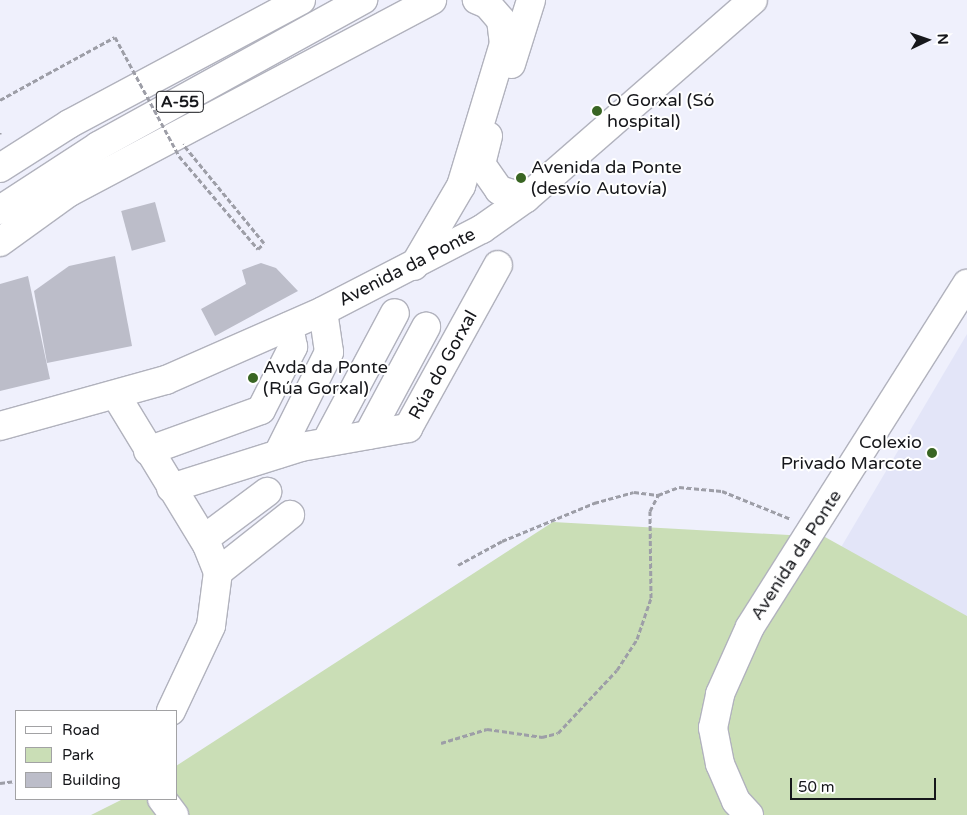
<!DOCTYPE html>
<meta charset="utf-8">
<style>
body{margin:0}
#map{position:relative;width:967px;height:815px;overflow:hidden;background:#eff0fc;font-family:"Varela Round",sans-serif}
div>[style]{position:absolute}
.built>*{inset:0;background:#e3e5f8}
.green>*{inset:0;background:#cadeb6}
.building>*{inset:0;background:#bcbdc9;transform-origin:0 0}
.path>*{height:3px;margin-top:-1.5px;transform-origin:0;background:repeating-linear-gradient(90deg,#9d9ea7 0 5px,transparent 0 7.5px)}
.roads{filter:drop-shadow(1px 0 #b1b2bd) drop-shadow(-1px 0 #b1b2bd) drop-shadow(0 1px #b1b2bd) drop-shadow(0 -1px #b1b2bd)}
.minor>*{height:28px;margin:-14px;padding:0 14px;transform-origin:14px;border-radius:14px;background:#fff}
.highway>*{height:28px;margin:-14px;padding:0 14px;transform-origin:14px;border-radius:14px;background:#fff}
.path-bridge>*{height:3px;margin-top:-1.5px;transform-origin:0;background:repeating-linear-gradient(90deg,#9d9ea7 0 5px,transparent 0 7.5px)}
.dots>*{width:14px;height:14px;translate:-50% -50%;box-sizing:border-box;border:2px solid #fff;border-radius:50%}
span{translate:-50% -50%;white-space:nowrap;text-align:center;line-height:1.15;-webkit-text-stroke:4px #fff;paint-order:stroke}
.shield-label span{padding:1px 4px;background:#fff;border:1px solid;border-radius:4px;-webkit-text-stroke-width:0}
.shield-label{font-size:16px;color:#16171b;font-weight:700}
.poi-label{font-size:18px;color:#16171b}
.left{translate:0 -50%;text-align:left}
.right{translate:-100% -50%;text-align:right}
.street-label{font-size:18px;color:#16171b}
.legend{position:absolute;left:15px;top:710px;width:162px;height:90px;box-sizing:border-box;background:#fff;border:1px solid #a2a2a4;margin:0;padding:6px 9px;list-style:none;font-size:15px;color:#16171b}
.legend li{display:flex;align-items:center;gap:10px;height:25px}
.legend b{width:25px;border:1px solid #a2a2a4}
.north{position:absolute;left:902px;top:15px;width:50px;height:50px;-webkit-text-stroke:4px #fff;paint-order:stroke;rotate:87deg;font-size:14px;font-weight:700;line-height:20px;text-align:center;color:#16171b}
.north::after{content:'';display:block;margin:auto;width:18px;height:22px;background:#16171b;clip-path:polygon(50% 0,100% 100%,50% 72%,0 100%)}
.scale{position:absolute;left:790px;top:778px;width:146px;height:22px;box-sizing:border-box;border:2px solid #16171b;border-top:0;padding-left:6px;font-size:15px;line-height:18px;white-space:nowrap;color:#16171b;-webkit-text-stroke:4px #fff;paint-order:stroke}
</style>
<div id="map">
<div class="built">
<div style="clip-path:polygon(967px 334px,967px 704px,827px 571px)"></div>
</div>
<div class="green">
<div style="clip-path:polygon(553px 522px,825px 537px,967px 616px,967px 815px,91px 815px,123px 799px,176px 799px,176px 766px)"></div>
</div>
<div class="building">
<div style="left:155px;top:202px;width:41px;height:35px;rotate:75deg"></div>
<div style="clip-path:polygon(115px 256px,132px 346px,47px 363px,34px 291px,69px 266px)"></div>
<div style="clip-path:polygon(261px 263px,276px 268px,298px 291px,215px 336px,201px 309px,246px 284px,242px 270px)"></div>
<div style="clip-path:polygon(28px 276px,50px 379px,0 391px,0 284px)"></div>
</div>
<div class="path">
<div style="left:0;top:100px;width:54px;rotate:-29deg"></div>
<div style="left:0;top:132px;width:2px;rotate:90deg"></div>
<div style="left:458px;top:565px;width:50px;rotate:-28.6deg"></div>
<div style="left:502px;top:541px;width:100px;rotate:-22.4deg"></div>
<div style="left:594px;top:503px;width:41px;rotate:-15.4deg"></div>
<div style="left:634px;top:492px;width:24px;rotate:7deg"></div>
<div style="left:441px;top:743px;width:48px;rotate:-16.9deg"></div>
<div style="left:487px;top:729px;width:56px;rotate:8.3deg"></div>
<div style="left:542px;top:737px;width:16px;rotate:-14deg"></div>
<div style="left:558px;top:733px;width:86px;rotate:-46.9deg"></div>
<div style="left:617px;top:670px;width:37px;rotate:-57deg"></div>
<div style="left:637px;top:639px;width:43px;rotate:-71.1deg"></div>
<div style="left:651px;top:598px;width:87px;rotate:-90.7deg"></div>
<div style="left:650px;top:511px;width:18px;rotate:-63deg"></div>
<div style="left:658px;top:495px;width:22px;rotate:-21deg"></div>
<div style="left:679px;top:487px;width:43px;rotate:5.3deg"></div>
<div style="left:722px;top:491px;width:74px;rotate:22.1deg"></div>
<div style="left:0;top:783px;width:16px;rotate:-7deg"></div>
</div>
<div class="roads">
<div class="minor">
<div style="left:511px;top:64px;width:67px;rotate:-72.6deg"></div>
<div style="left:488px;top:136px;width:29px;rotate:104deg"></div>
<div style="left:481px;top:164px;width:32px;rotate:55deg"></div>
<div style="left:499px;top:190px;width:28px;rotate:17deg"></div>
<div style="left:0;top:242px;width:84px;rotate:-35.8deg"></div>
<div style="left:68px;top:193px;width:412px;rotate:-27.9deg"></div>
<div style="left:414px;top:266px;width:93px;rotate:-59.6deg"></div>
<div style="left:461px;top:186px;width:148px;rotate:-73.2deg"></div>
<div style="left:504px;top:44px;width:24px;rotate:-97deg"></div>
<div style="left:501px;top:20px;width:21px;rotate:-131deg"></div>
<div style="left:487px;top:4px;width:11px;rotate:-158deg"></div>
<div style="left:117px;top:397px;width:173px;rotate:58.7deg"></div>
<div style="left:207px;top:545px;width:29px;rotate:68deg"></div>
<div style="left:218px;top:572px;width:54px;rotate:97.4deg"></div>
<div style="left:211px;top:626px;width:94px;rotate:115.2deg"></div>
<div style="left:0;top:426px;width:172px;rotate:-15.5deg"></div>
<div style="left:166px;top:380px;width:171px;rotate:-23.7deg"></div>
<div style="left:323px;top:311px;width:179px;rotate:-27.3deg"></div>
<div style="left:482px;top:229px;width:54px;rotate:-35.2deg"></div>
<div style="left:526px;top:198px;width:301px;rotate:-41.1deg"></div>
<div style="left:368px;top:435px;width:123px;rotate:-61.8deg"></div>
<div style="left:326px;top:442px;width:146px;rotate:-61.9deg"></div>
<div style="left:148px;top:451px;width:120px;rotate:-19.9deg"></div>
<div style="left:261px;top:410px;width:71px;rotate:-63.1deg"></div>
<div style="left:293px;top:347px;width:21px;rotate:-101deg"></div>
<div style="left:278px;top:454px;width:114px;rotate:-63.4deg"></div>
<div style="left:329px;top:352px;width:41px;rotate:-98.3deg"></div>
<div style="left:171px;top:488px;width:136px;rotate:-17.5deg"></div>
<div style="left:301px;top:447px;width:109px;rotate:-10.1deg"></div>
<div style="left:408px;top:428px;width:186px;rotate:-61.1deg"></div>
<div style="left:204px;top:539px;width:79px;rotate:-36.7deg"></div>
<div style="left:218px;top:572px;width:92px;rotate:-38.4deg"></div>
<div style="left:162px;top:799px;width:20px;rotate:53deg"></div>
<div style="left:749px;top:815px;width:19px;rotate:-133deg"></div>
<div style="left:736px;top:801px;width:40px;rotate:-113.4deg"></div>
<div style="left:720px;top:764px;width:37px;rotate:-101deg"></div>
<div style="left:713px;top:728px;width:35px;rotate:-78deg"></div>
<div style="left:720px;top:694px;width:73px;rotate:-65.9deg"></div>
<div style="left:750px;top:627px;width:406px;rotate:-57.7deg"></div>
</div>
<div class="highway">
<div style="left:0;top:168px;width:82px;rotate:-32.5deg"></div>
<div style="left:69px;top:124px;width:263px;rotate:-28.1deg"></div>
<div style="left:0;top:210px;width:117px;rotate:-33.1deg"></div>
<div style="left:98px;top:146px;width:303px;rotate:-28.9deg"></div>
</div>
</div>
<div class="path-bridge">
<div style="left:47px;top:74px;width:77px;rotate:-28.6deg"></div>
<div style="left:115px;top:37px;width:135px;rotate:61.7deg"></div>
<div style="left:179px;top:156px;width:122px;rotate:49.7deg"></div>
<div style="left:258px;top:249px;width:8px;rotate:-45deg"></div>
<div style="left:264px;top:243px;width:128px;rotate:-129.3deg"></div>
</div>
<div class="dots">
<div style="left:597px;top:111px;background:#396523"></div>
<div style="left:521px;top:178px;background:#396523"></div>
<div style="left:253px;top:378px;background:#396523"></div>
<div style="left:932px;top:453px;background:#396523"></div>
</div>
<div class="shield-label">
<span style="left:180px;top:102px">A-55</span>
</div>
<div class="poi-label">
<span class="left" style="left:607px;top:111px">O Gorxal (Só<br>hospital)</span>
<span class="left" style="left:531px;top:178px">Avenida da Ponte<br>(desvío Autovía)</span>
<span class="left" style="left:263px;top:378px">Avda da Ponte<br>(Rúa Gorxal)</span>
<span class="right" style="left:922px;top:453px">Colexio<br>Privado Marcote</span>
</div>
<div class="street-label">
<span style="left:407px;top:267px;rotate:-27deg">Avenida da Ponte</span>
<span style="left:443px;top:365px;rotate:-61deg">Rúa do Gorxal</span>
<span style="left:796px;top:555px;rotate:-57deg">Avenida da Ponte</span>
</div>
<ul class="legend">
<li><b style="height:6px;background:#fff"></b>Road</li>
<li><b style="height:14px;background:#cadeb6"></b>Park</li>
<li><b style="height:14px;background:#bcbdc9"></b>Building</li>
</ul>
<div class="north">N</div>
<div class="scale">50 m</div>
</div>
